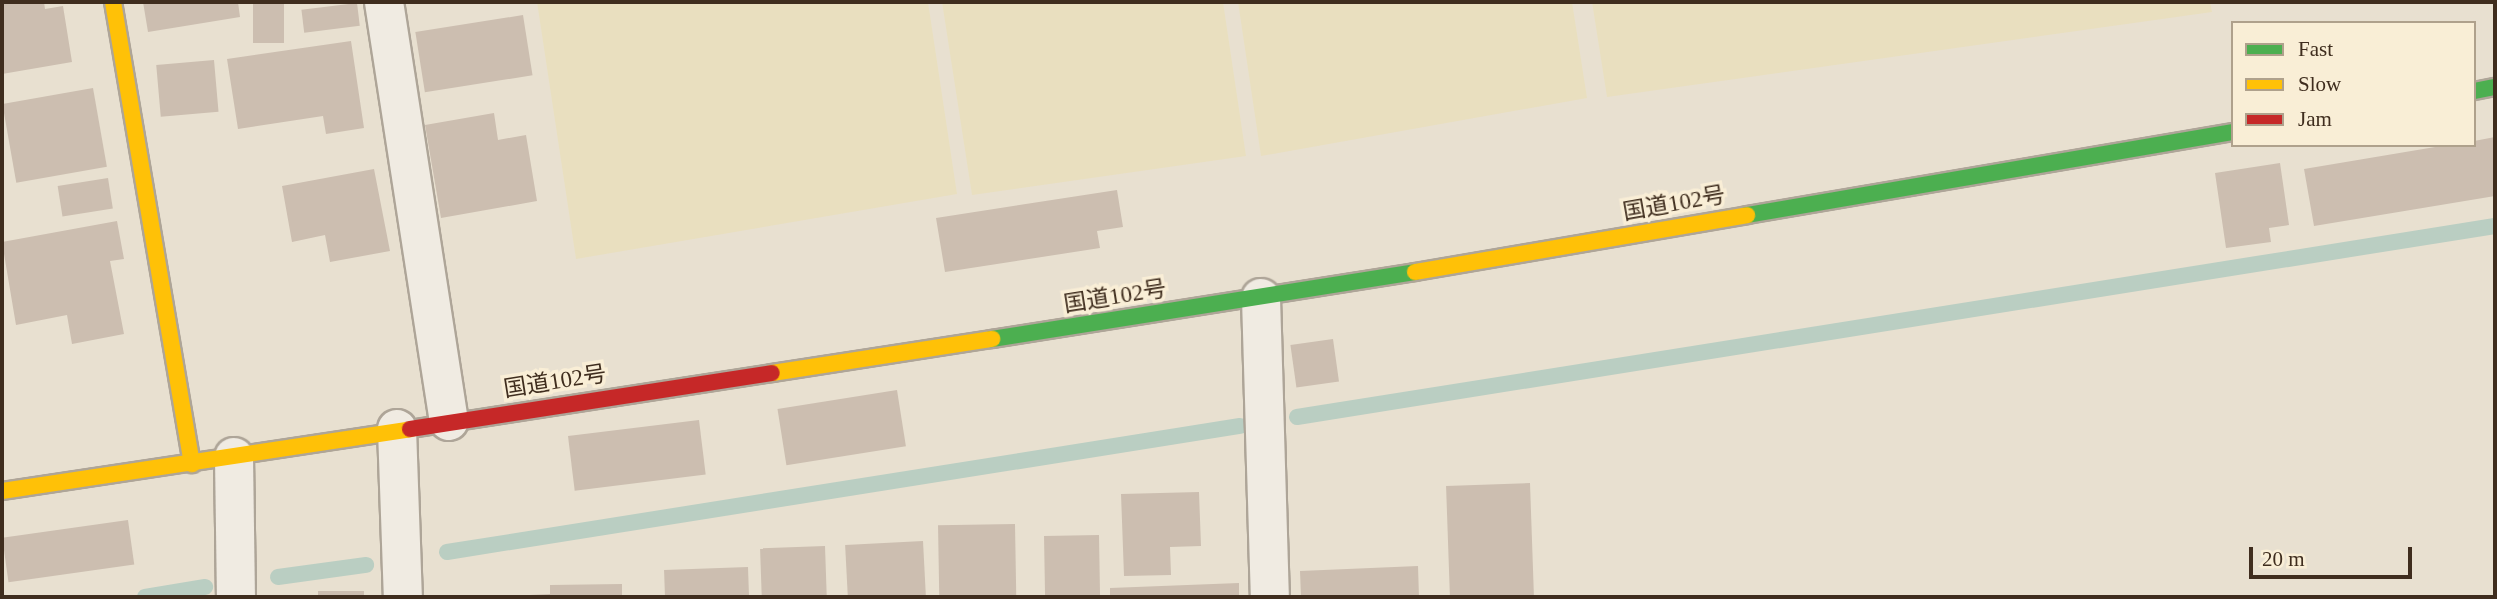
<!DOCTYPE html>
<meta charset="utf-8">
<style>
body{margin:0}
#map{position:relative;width:2497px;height:599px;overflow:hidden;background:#e8e0d0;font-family:"Times New Roman","Noto Sans JP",serif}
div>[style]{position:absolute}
.farmland>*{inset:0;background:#e9dfbf}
.stream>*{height:16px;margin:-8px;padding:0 8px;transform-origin:8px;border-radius:8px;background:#bacec2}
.building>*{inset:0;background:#ccbeb0;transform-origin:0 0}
.roads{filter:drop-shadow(2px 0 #aea598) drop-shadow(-2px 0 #aea598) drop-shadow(0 2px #aea598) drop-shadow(0 -2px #aea598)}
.street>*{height:38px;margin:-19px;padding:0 19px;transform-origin:19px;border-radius:19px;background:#f0ebe2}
.fast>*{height:16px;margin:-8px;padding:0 8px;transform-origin:8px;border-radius:8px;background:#4caf50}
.slow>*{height:16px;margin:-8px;padding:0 8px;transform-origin:8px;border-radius:8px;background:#ffc107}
.jam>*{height:16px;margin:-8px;padding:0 8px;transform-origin:8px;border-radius:8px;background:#c62828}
span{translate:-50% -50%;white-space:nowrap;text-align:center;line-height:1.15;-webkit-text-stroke:7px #f9eed6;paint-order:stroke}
.street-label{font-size:23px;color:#3f2d1e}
.frame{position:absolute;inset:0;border:4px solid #3f2d1e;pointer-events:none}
.legend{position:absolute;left:2231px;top:21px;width:245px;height:126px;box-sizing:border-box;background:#f9eed6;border:2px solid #afa18c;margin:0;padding:9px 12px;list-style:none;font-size:21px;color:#3f2d1e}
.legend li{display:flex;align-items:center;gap:14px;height:35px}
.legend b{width:35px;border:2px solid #afa18c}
.scale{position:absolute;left:2249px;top:547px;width:163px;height:32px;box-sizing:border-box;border:4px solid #3f2d1e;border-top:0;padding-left:9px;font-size:21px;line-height:24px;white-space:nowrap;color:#3f2d1e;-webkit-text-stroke:5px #f9eed6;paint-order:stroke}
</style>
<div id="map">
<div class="farmland">
<div style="clip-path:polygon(537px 2px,928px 2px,957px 194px,576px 259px)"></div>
<div style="clip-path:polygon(942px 2px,1223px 2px,1246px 156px,972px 195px)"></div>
<div style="clip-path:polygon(1238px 2px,1572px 2px,1587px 98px,1261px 156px)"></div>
<div style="clip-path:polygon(1592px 2px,2210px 2px,2212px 12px,1607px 97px)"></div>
</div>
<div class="stream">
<div style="left:1297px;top:417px;width:1213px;rotate:-9.06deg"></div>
<div style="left:447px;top:552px;width:803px;rotate:-9.03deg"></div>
<div style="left:278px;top:577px;width:89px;rotate:-7.8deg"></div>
<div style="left:145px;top:597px;width:61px;rotate:-9.5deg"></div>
</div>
<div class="building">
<div style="clip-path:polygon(2px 2px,44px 2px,45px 9px,63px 6px,72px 62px,2px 74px)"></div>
<div style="clip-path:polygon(143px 2px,238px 2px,240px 17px,148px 32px)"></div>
<div style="left:253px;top:2px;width:31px;height:41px"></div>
<div style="left:357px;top:3px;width:23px;height:56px;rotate:83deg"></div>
<div style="left:523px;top:15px;width:61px;height:109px;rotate:81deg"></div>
<div style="clip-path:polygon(351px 41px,364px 128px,326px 134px,323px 116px,238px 129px,227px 59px)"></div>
<div style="left:214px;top:60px;width:52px;height:58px;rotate:85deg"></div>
<div style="left:93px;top:88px;width:80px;height:92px;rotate:80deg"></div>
<div style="clip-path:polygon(494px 113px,498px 140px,526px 135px,537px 201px,441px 218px,425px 125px)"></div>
<div style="clip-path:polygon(2495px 137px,2495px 196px,2314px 226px,2304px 169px,2447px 145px,2474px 145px,2474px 141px)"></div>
<div style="clip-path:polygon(2280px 163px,2289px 225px,2269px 228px,2271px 242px,2226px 248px,2215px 173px)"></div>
<div style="clip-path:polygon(374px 169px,390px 251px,330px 262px,325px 235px,292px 242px,282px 186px)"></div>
<div style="left:108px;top:178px;width:31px;height:51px;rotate:81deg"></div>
<div style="clip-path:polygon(1117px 190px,1123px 227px,1097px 231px,1100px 248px,945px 272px,936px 218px)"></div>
<div style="clip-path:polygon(117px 221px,124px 259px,110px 261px,124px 334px,72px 344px,67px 315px,16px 325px,2px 242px)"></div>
<div style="left:1333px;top:339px;width:43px;height:43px;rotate:82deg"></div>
<div style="left:897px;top:390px;width:57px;height:121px;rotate:81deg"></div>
<div style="left:699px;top:420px;width:55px;height:132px;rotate:83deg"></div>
<div style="left:1530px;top:483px;width:114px;height:84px;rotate:88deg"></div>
<div style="clip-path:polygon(1199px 492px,1201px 546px,1170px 547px,1171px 575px,1124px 576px,1121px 494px)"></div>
<div style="left:128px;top:520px;width:45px;height:127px;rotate:82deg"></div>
<div style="left:1015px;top:524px;width:71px;height:77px;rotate:89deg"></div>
<div style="left:1099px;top:535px;width:62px;height:55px;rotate:89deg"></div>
<div style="left:923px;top:541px;width:56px;height:78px;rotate:87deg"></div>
<div style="left:825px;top:546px;width:51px;height:65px;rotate:88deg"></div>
<div style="clip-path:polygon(1418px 566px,1419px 597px,1301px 597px,1300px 571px)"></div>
<div style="left:748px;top:567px;width:30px;height:84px;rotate:88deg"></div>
<div style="clip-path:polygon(1239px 583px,1239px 597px,1110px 597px,1110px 588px)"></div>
<div style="clip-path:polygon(622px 584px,622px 597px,488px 597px,550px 594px,550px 585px)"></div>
<div style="left:318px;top:591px;width:46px;height:6px"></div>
</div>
<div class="roads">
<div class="street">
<div style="left:384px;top:2px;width:424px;rotate:81.2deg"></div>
<div style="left:1261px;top:298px;width:299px;rotate:88.3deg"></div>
<div style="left:397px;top:429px;width:168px;rotate:88deg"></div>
<div style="left:234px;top:457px;width:140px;rotate:89.2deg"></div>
</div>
<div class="fast">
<div style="left:2474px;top:91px;width:21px;rotate:-11deg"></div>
<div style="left:1747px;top:215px;width:493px;rotate:-9.7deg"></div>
<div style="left:992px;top:339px;width:428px;rotate:-9deg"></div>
</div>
<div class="slow">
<div style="left:113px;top:2px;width:469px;rotate:80.3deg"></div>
<div style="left:1415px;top:272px;width:337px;rotate:-9.7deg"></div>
<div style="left:772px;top:373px;width:223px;rotate:-8.8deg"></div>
<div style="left:2px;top:491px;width:413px;rotate:-8.6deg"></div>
</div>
<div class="jam">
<div style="left:410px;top:429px;width:366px;rotate:-8.8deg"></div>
</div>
</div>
<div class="street-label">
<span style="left:1674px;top:204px;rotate:-10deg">国道102号</span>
<span style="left:1115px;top:297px;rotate:-9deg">国道102号</span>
<span style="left:555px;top:382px;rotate:-9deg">国道102号</span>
</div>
<div class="frame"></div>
<ul class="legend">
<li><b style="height:9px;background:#4caf50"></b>Fast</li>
<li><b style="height:9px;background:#ffc107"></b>Slow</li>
<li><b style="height:9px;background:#c62828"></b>Jam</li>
</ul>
<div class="scale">20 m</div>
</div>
